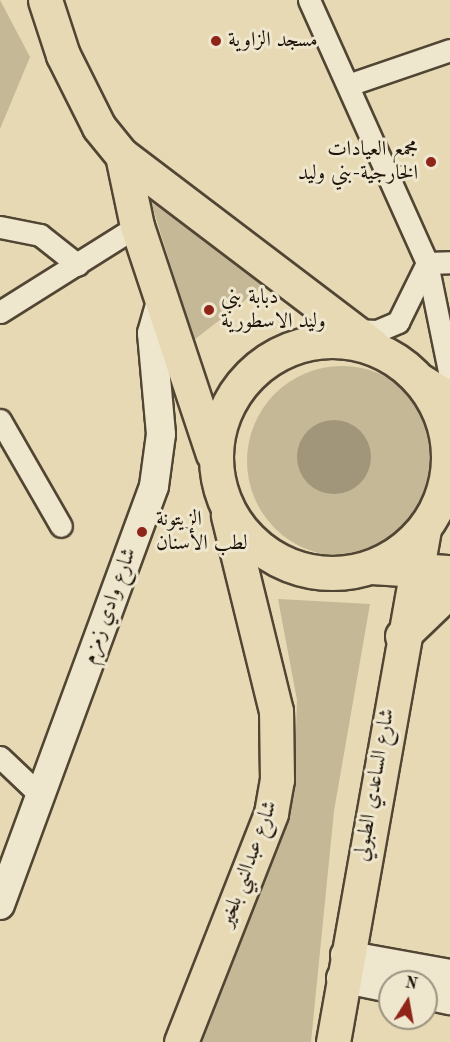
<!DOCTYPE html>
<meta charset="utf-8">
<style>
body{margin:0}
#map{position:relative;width:450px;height:1042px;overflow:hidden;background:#e6d9b3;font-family:"Old Standard TT",Amiri,serif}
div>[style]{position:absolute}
.green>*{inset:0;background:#c4b896}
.round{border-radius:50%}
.water>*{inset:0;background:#a2967a}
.roads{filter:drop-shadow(2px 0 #514534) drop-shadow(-2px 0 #514534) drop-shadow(0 2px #514534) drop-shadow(0 -2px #514534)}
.minor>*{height:21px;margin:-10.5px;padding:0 10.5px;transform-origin:10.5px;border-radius:10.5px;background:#efe6ce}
.secondary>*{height:28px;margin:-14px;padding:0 14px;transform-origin:14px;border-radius:14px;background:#efe6ce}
.primary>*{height:33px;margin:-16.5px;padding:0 16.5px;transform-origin:16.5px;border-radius:16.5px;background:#e6d9b3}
.trunk>*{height:33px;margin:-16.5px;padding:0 16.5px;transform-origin:16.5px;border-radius:16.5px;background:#e6d9b3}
.trunk>.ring{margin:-16.5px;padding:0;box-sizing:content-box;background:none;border:33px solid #e6d9b3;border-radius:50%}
.dots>*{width:16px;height:16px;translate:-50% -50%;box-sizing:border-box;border:3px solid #efe6ce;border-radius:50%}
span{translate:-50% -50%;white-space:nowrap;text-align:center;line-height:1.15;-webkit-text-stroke:6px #efe6ce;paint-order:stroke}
.poi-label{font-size:21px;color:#1f140a}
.left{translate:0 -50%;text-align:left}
.right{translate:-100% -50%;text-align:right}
.street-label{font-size:21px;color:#1f140a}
.north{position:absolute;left:378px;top:970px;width:60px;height:60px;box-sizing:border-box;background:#efe6ce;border:2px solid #9c9280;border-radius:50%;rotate:11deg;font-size:16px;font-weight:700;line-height:24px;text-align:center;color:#1f140a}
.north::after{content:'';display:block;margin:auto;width:21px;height:27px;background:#8f2418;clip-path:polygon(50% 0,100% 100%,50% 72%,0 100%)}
</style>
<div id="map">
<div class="green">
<div style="clip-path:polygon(0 0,30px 57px,0 129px)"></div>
<div style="clip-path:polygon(151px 202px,266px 284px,194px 340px)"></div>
<div class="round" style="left:247px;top:366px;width:190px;height:190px"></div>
<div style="clip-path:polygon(278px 599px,370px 604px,334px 811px,311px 1042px,201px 1042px,263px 876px,295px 765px,297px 700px)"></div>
</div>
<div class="water">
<div class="round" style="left:297px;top:420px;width:74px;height:74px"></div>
</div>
<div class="roads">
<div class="minor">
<div style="left:309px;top:0;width:288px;rotate:65.8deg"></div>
<div style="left:427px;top:263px;width:115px;rotate:78.5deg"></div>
<div style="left:348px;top:85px;width:108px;rotate:-18.9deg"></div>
<div style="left:0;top:227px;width:41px;rotate:11.3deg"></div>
<div style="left:40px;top:235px;width:48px;rotate:38.3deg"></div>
<div style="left:427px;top:263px;width:23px;rotate:-2deg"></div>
<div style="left:0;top:312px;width:162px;rotate:-32.1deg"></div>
<div style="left:352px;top:330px;width:25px;rotate:2deg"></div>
<div style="left:377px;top:331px;width:23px;rotate:-23deg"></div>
<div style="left:398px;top:322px;width:66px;rotate:-63.8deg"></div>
<div style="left:0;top:420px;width:122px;rotate:60.1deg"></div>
<div style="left:0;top:757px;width:55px;rotate:43.5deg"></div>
</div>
<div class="secondary">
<div style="left:0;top:905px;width:446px;rotate:-69.8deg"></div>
<div style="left:154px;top:486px;width:52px;rotate:-82.3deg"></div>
<div style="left:161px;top:434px;width:101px;rotate:-95.1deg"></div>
<div style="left:152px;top:333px;width:37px;rotate:-74deg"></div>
<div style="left:345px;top:955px;width:107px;rotate:10.3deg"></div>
<div style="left:341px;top:978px;width:50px;rotate:11.5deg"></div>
<div style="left:426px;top:995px;width:25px;rotate:12deg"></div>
</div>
<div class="primary">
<div style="left:421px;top:381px;width:34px;rotate:32deg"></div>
<div style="left:372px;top:567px;width:78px;rotate:3.7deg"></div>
</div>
<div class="trunk">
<div style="left:45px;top:0;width:58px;rotate:71.9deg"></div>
<div style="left:63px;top:55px;width:80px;rotate:63.4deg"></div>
<div style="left:99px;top:127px;width:36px;rotate:51deg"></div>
<div style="left:122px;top:155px;width:313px;rotate:37.2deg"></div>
<div style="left:122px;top:155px;width:73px;rotate:78.1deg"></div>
<div style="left:137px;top:226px;width:240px;rotate:71.6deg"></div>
<div class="ring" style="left:216px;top:341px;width:199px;height:199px"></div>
<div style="left:402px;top:636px;width:66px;rotate:-43.8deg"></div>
<div style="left:181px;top:1042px;width:246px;rotate:-68.5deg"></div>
<div style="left:271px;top:813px;width:34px;rotate:-80deg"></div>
<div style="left:277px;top:780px;width:69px;rotate:-90.8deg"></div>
<div style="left:276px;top:711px;width:202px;rotate:-103.8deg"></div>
<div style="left:333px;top:1042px;width:521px;rotate:-79.94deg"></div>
</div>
</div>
<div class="dots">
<div style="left:216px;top:41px;background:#8f2418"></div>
<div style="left:431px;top:162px;background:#8f2418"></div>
<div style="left:209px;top:310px;background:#8f2418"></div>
<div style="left:142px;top:532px;background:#8f2418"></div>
</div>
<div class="poi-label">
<span class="left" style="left:228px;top:41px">مسجد الزاوية</span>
<span class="right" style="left:418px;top:162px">مجمع العيادات<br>الخارجية-بني وليد</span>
<span class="left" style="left:221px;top:310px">دبابة بني<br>وليد الاسطورية</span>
<span class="left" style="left:156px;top:532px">الزيتونة<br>لطب الأسنان</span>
</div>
<div class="street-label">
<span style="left:110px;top:606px;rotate:-70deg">شارع وادي زمزم</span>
<span style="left:375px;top:785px;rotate:-80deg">شارع الساعدي الطبولي</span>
<span style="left:249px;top:864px;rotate:-70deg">شارع عبدالنبي بلخير</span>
</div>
<div class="north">N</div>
</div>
